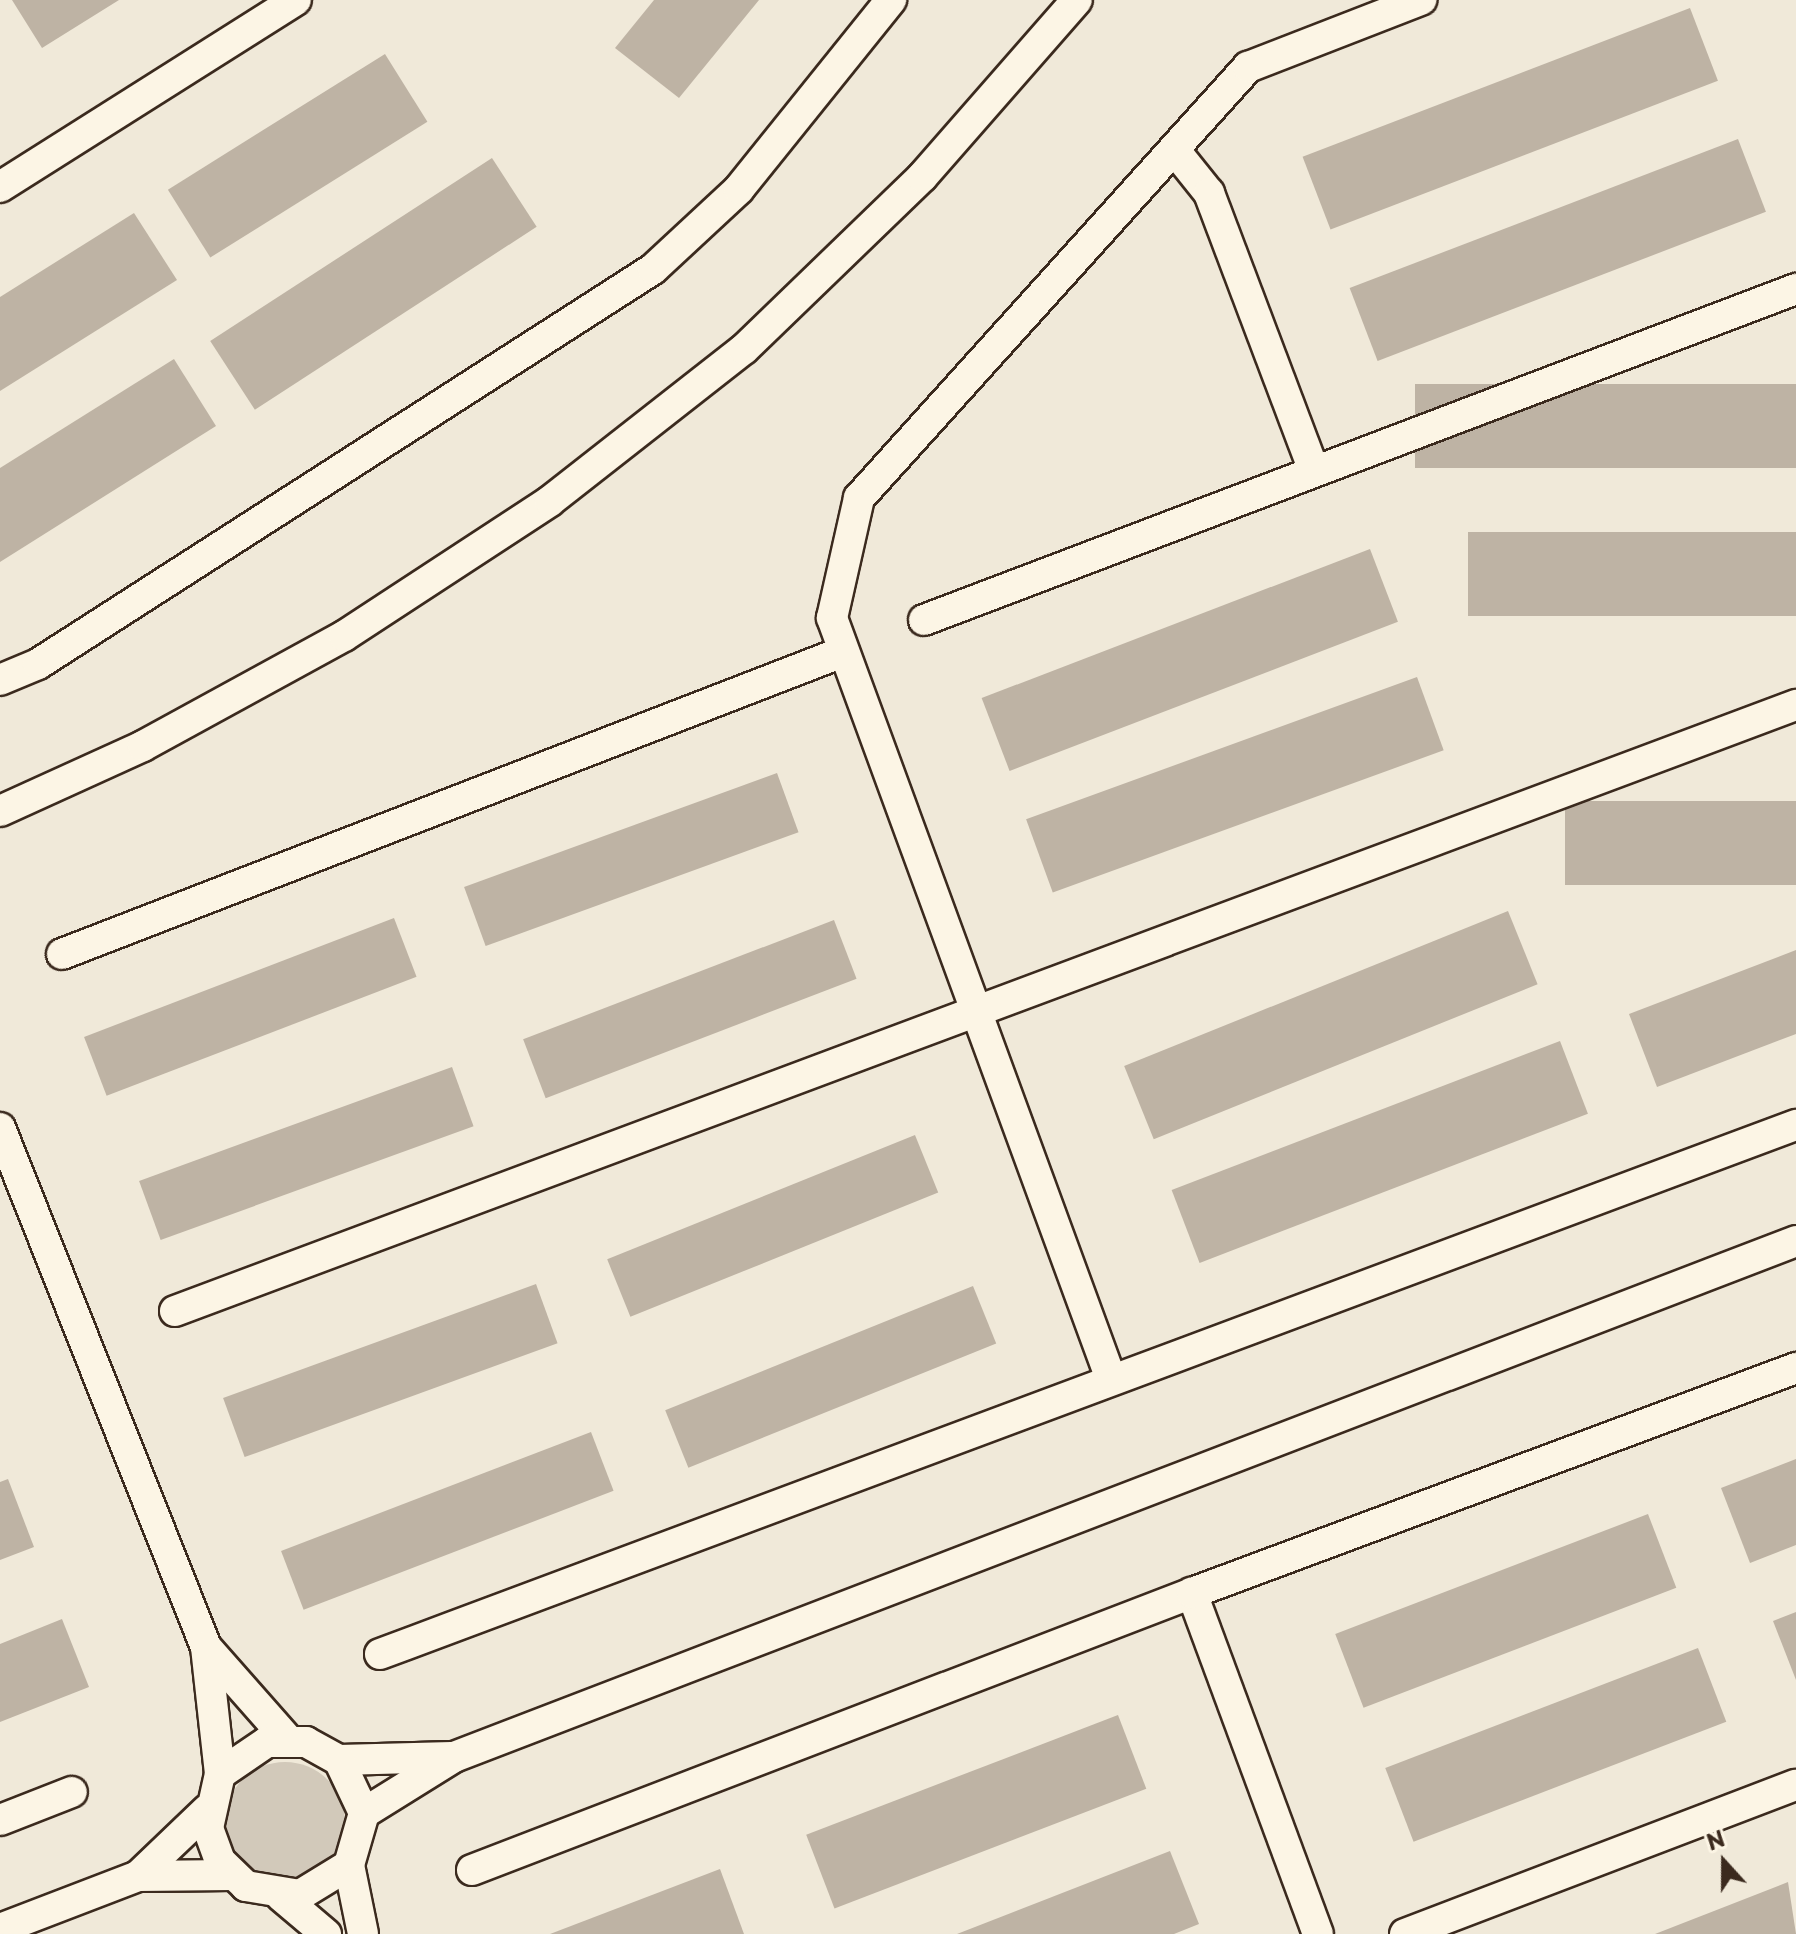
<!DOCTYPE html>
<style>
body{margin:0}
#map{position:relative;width:1796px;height:1934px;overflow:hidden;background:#f0e9d9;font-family:"Playpen Sans",sans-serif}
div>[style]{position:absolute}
.green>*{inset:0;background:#d2c9ba}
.round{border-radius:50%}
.building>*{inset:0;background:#beb3a4;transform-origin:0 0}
.roads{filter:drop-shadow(2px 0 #3b2a1e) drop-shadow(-2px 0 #3b2a1e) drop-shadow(0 2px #3b2a1e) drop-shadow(0 -2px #3b2a1e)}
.street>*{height:30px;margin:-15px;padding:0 15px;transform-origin:15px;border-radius:15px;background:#fcf5e5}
span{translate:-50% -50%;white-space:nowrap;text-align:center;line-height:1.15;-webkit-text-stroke:6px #fcf5e5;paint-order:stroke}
.north{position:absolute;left:1684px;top:1822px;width:80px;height:80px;-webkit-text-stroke:6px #fcf5e5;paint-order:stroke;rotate:339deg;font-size:22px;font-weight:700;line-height:32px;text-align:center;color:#3b2a1e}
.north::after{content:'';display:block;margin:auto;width:28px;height:36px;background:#3b2a1e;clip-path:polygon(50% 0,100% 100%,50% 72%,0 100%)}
</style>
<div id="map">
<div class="green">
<div class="round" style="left:225px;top:1762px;width:120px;height:120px"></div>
</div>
<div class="building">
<div style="clip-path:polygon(12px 0,119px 0,42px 48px)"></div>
<div style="clip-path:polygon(654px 0,759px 0,679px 98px,615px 48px)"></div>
<div style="left:1690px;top:8px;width:78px;height:415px;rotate:69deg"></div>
<div style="left:385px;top:54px;width:80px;height:256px;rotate:58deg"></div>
<div style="left:1738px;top:139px;width:78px;height:416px;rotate:69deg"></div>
<div style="left:492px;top:158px;width:82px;height:336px;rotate:57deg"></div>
<div style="clip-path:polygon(134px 213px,177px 280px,0 391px,0 297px)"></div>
<div style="clip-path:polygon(174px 359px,216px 426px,0 562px,0 468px)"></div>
<div style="left:1796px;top:384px;width:84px;height:381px;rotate:90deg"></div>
<div style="left:1796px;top:532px;width:84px;height:328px;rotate:90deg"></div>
<div style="left:1370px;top:549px;width:78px;height:416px;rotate:69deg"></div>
<div style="left:1417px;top:677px;width:78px;height:416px;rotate:70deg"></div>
<div style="left:777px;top:773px;width:63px;height:333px;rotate:70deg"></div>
<div style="left:1796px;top:801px;width:84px;height:231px;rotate:90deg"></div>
<div style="left:1508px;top:911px;width:79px;height:414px;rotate:68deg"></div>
<div style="left:394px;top:918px;width:63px;height:332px;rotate:69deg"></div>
<div style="left:834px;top:920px;width:63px;height:333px;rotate:69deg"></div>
<div style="clip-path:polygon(1796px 950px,1796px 1034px,1657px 1087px,1629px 1014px)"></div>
<div style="left:1560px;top:1041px;width:78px;height:416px;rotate:69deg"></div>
<div style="left:452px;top:1067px;width:63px;height:333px;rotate:70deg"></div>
<div style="left:915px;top:1135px;width:62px;height:332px;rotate:68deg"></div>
<div style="left:536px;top:1284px;width:63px;height:333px;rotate:70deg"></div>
<div style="left:973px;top:1286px;width:62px;height:332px;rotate:68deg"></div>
<div style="left:591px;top:1432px;width:63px;height:332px;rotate:69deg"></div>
<div style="clip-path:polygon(1796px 1459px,1796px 1545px,1750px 1563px,1721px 1488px)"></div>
<div style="clip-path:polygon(8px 1479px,34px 1547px,0 1560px,0 1482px)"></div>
<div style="left:1648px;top:1514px;width:79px;height:335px;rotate:69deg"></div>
<div style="clip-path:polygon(1796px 1612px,1796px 1680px,1773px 1621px)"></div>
<div style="clip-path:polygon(62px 1619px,89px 1687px,0 1722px,0 1644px)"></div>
<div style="left:1698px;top:1648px;width:79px;height:335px;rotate:69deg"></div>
<div style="left:1118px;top:1715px;width:79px;height:334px;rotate:69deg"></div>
<div style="clip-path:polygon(1170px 1851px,1199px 1924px,1174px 1934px,957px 1934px)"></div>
<div style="clip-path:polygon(720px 1869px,744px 1934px,550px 1934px)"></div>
<div style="clip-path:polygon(1788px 1882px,1796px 1934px,1655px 1934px)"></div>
</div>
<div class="roads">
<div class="street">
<div style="left:1177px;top:153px;width:51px;rotate:51.3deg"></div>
<div style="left:1209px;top:193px;width:294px;rotate:69.3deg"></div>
<div style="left:0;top:187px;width:350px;rotate:-32.3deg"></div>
<div style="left:924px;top:620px;width:933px;rotate:-20.79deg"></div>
<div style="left:0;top:680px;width:41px;rotate:-22.8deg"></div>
<div style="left:38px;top:664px;width:731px;rotate:-32.71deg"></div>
<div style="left:653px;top:269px;width:117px;rotate:-42.9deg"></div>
<div style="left:739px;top:189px;width:243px;rotate:-51.2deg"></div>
<div style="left:0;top:811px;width:157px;rotate:-24.4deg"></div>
<div style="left:143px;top:746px;width:229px;rotate:-28.7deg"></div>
<div style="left:344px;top:636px;width:246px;rotate:-33.2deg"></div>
<div style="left:550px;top:501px;width:246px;rotate:-38.1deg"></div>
<div style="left:744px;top:349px;width:248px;rotate:-44deg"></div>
<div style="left:922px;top:177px;width:235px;rotate:-48.8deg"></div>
<div style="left:62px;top:954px;width:834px;rotate:-21.15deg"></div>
<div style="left:0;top:1128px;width:558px;rotate:68.35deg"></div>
<div style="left:206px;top:1647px;width:128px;rotate:83.7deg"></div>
<div style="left:175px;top:1311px;width:1731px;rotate:-20.5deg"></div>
<div style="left:1111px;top:1379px;width:811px;rotate:-110.13deg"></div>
<div style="left:832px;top:618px;width:123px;rotate:-77.3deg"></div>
<div style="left:859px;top:498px;width:581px;rotate:-47.93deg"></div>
<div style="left:1248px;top:67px;width:186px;rotate:-21.2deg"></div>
<div style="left:206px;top:1647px;width:123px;rotate:48.6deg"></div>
<div style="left:380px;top:1654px;width:1512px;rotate:-20.49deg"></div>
<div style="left:339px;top:1760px;width:113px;rotate:-1.5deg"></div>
<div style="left:364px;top:1813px;width:106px;rotate:-31.9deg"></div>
<div style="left:454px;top:1757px;width:1438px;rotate:-21.03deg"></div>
<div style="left:0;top:1820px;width:77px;rotate:-21.3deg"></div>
<div style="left:349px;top:1865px;width:57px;rotate:148.5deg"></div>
<div style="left:300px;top:1895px;width:55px;rotate:-170.5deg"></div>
<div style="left:246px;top:1886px;width:36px;rotate:-136deg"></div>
<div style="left:220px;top:1861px;width:35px;rotate:-110deg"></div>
<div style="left:208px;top:1828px;width:55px;rotate:-77.5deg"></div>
<div style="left:220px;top:1774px;width:57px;rotate:-34.2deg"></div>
<div style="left:267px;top:1742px;width:39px"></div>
<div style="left:306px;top:1742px;width:38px;rotate:29deg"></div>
<div style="left:339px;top:1760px;width:59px;rotate:64.7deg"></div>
<div style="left:364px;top:1813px;width:54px;rotate:106.1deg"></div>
<div style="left:349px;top:1865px;width:70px;rotate:78.5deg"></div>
<div style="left:472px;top:1870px;width:771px;rotate:-21.04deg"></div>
<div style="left:138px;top:1876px;width:95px;rotate:-43.7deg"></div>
<div style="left:281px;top:1896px;width:59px;rotate:40.2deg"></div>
<div style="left:0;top:1929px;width:148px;rotate:-21deg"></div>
<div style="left:138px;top:1876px;width:94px;rotate:-0.6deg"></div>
<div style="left:1318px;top:1934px;width:364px;rotate:-110.3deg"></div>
<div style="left:1192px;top:1593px;width:645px;rotate:-20.43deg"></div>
<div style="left:1405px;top:1934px;width:418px;rotate:-20.9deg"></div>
</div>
</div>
<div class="north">N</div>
</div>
